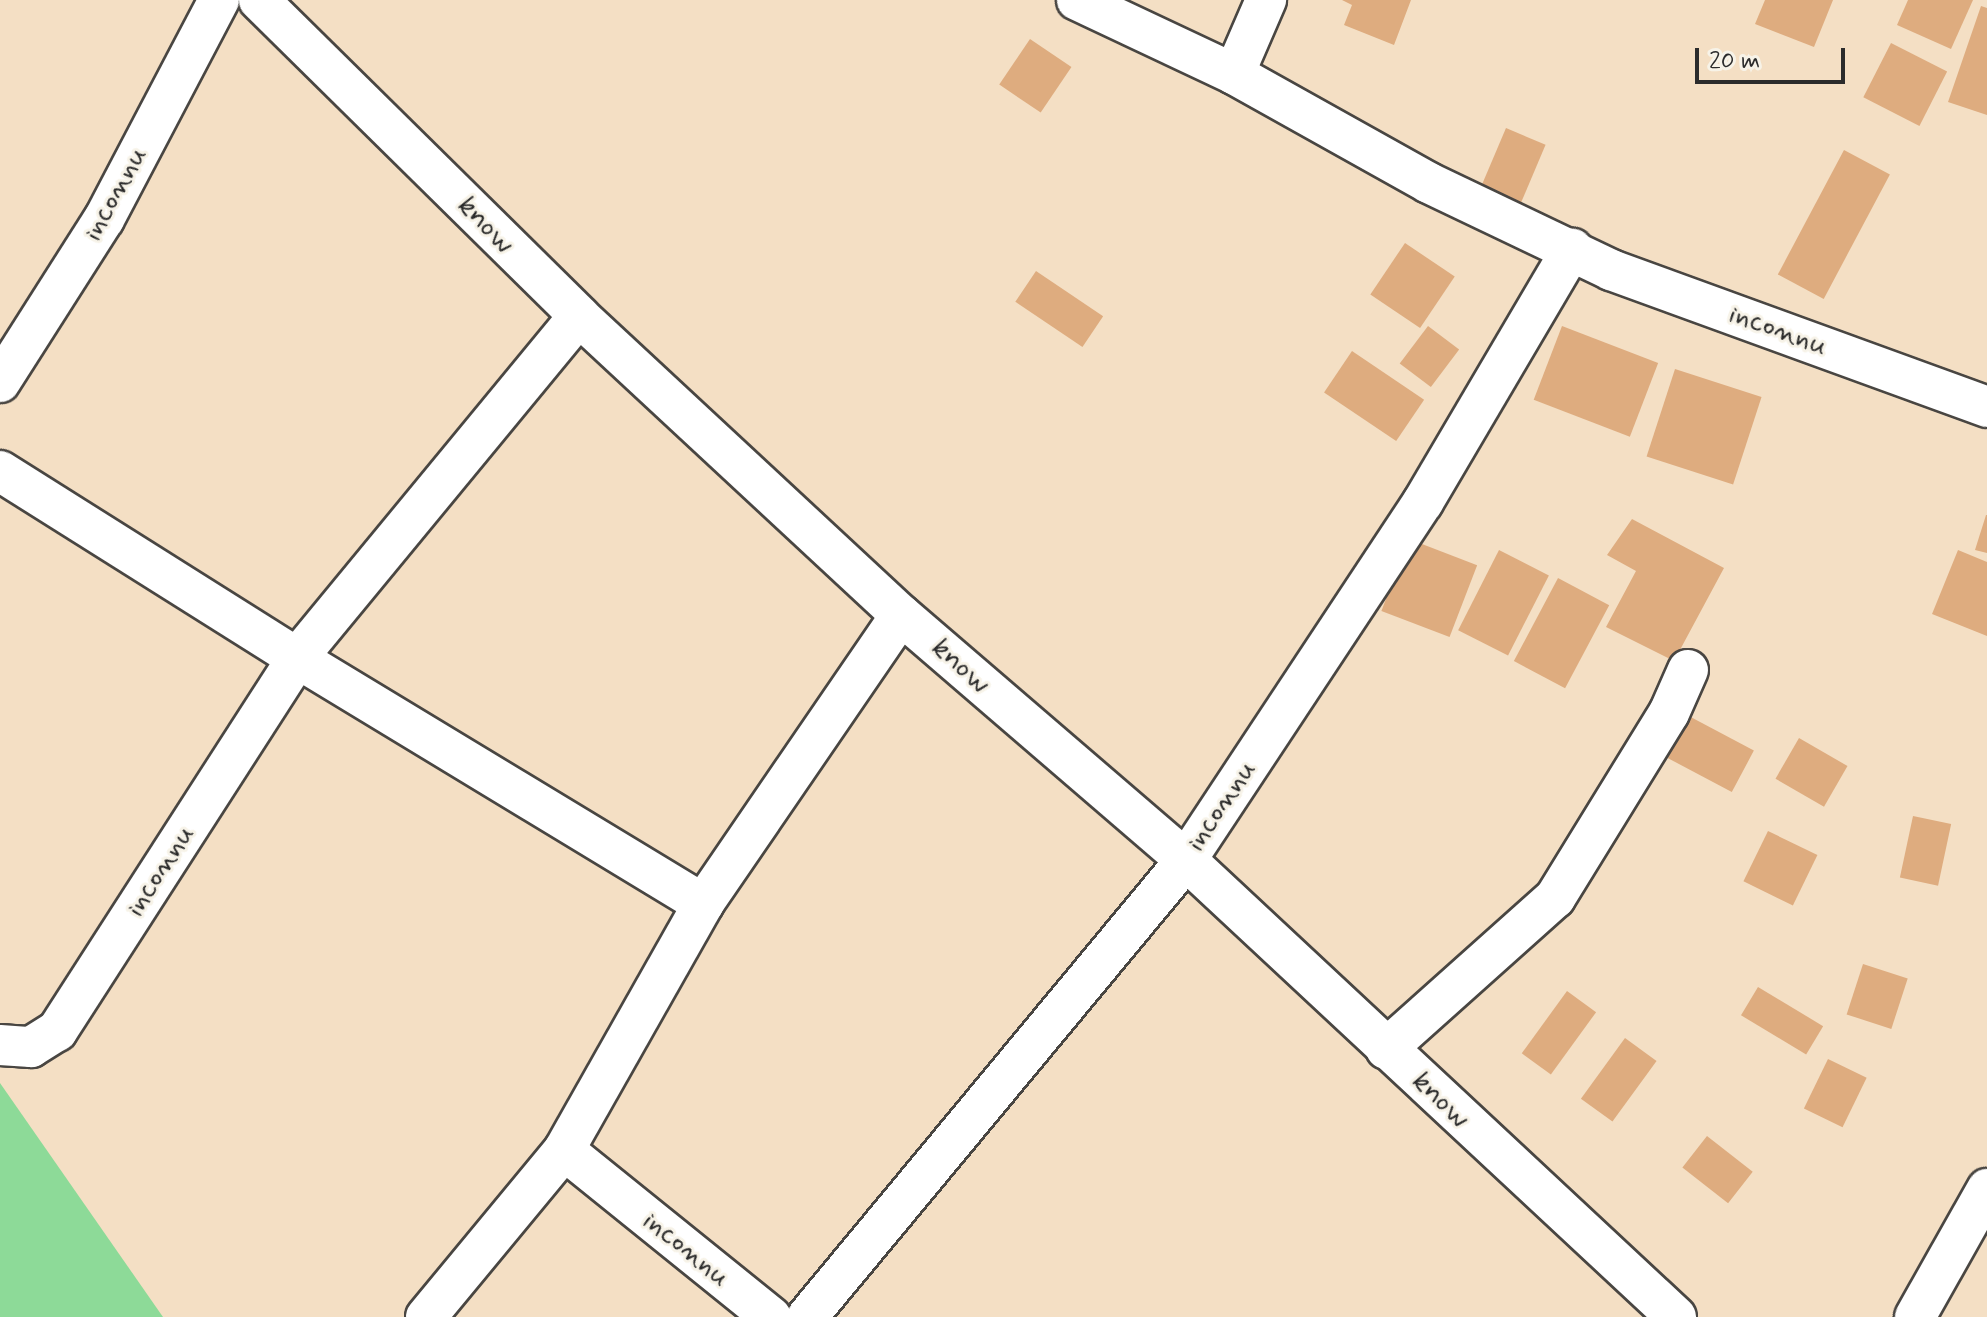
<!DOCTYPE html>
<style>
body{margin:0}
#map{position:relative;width:1987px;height:1317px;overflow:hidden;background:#f4dfc4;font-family:Mynerve,sans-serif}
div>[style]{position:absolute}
.green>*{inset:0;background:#8dda98}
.building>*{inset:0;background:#deac7f;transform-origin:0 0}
.roads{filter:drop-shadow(2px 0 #494642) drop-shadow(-2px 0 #494642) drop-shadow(0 2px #494642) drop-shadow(0 -2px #494642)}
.minor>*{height:40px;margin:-20px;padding:0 20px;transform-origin:20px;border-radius:20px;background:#fff}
span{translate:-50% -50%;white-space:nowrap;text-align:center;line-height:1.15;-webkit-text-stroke:6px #f7f3e8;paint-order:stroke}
.street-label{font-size:30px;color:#2b2b2b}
.scale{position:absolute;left:1695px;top:48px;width:150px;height:36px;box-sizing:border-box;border:4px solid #2b2b2b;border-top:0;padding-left:10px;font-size:24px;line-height:28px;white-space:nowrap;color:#2b2b2b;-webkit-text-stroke:6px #f7f3e8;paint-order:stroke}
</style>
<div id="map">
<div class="green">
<div style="clip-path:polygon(0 1083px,163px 1317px,0 1317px)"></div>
</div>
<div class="building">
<div style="clip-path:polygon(1342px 0,1411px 0,1394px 45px,1344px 25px,1352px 5px)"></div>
<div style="clip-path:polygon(1765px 0,1833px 0,1814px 47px,1755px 24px)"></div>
<div style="clip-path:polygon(1908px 0,1973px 0,1951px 49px,1897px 25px)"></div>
<div style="clip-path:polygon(1981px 6px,1987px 8px,1987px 115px,1948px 102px)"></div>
<div style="left:1030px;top:39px;width:50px;height:55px;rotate:34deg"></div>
<div style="left:1891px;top:43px;width:63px;height:61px;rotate:27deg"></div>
<div style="left:1506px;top:128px;width:43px;height:69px;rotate:23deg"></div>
<div style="left:1844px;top:150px;width:52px;height:141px;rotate:28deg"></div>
<div style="left:1405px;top:243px;width:60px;height:62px;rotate:34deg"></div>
<div style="left:1036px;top:271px;width:81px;height:37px;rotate:34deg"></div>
<div style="left:1428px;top:326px;width:39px;height:47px;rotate:37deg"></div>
<div style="left:1562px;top:326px;width:103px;height:79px;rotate:21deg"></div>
<div style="left:1352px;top:351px;width:87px;height:50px;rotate:34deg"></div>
<div style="left:1675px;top:369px;width:91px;height:92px;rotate:18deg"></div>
<div style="clip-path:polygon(1986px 515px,1987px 515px,1987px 553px,1975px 550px)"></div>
<div style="clip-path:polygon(1632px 519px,1724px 568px,1674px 661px,1606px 627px,1636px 571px,1607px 555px)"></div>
<div style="left:1409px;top:539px;width:73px;height:77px;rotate:21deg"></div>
<div style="left:1499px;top:550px;width:56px;height:90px;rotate:27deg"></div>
<div style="clip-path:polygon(1958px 550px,1987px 562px,1987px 636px,1932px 614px)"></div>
<div style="left:1558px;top:578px;width:58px;height:94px;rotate:28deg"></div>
<div style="left:1685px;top:714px;width:78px;height:47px;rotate:28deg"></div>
<div style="left:1799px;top:738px;width:56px;height:47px;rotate:30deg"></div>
<div style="left:1913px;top:816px;width:39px;height:63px;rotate:12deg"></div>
<div style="left:1768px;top:831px;width:55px;height:56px;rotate:26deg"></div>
<div style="left:1863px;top:964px;width:47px;height:53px;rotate:18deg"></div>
<div style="left:1758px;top:987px;width:76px;height:33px;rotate:31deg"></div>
<div style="left:1567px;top:991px;width:36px;height:77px;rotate:36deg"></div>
<div style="left:1625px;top:1038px;width:39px;height:75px;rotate:36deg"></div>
<div style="left:1828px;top:1059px;width:43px;height:55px;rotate:26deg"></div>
<div style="left:1707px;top:1136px;width:58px;height:40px;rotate:38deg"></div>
</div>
<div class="roads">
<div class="minor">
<div style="left:259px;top:0;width:450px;rotate:44.6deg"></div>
<div style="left:579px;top:316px;width:439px;rotate:42.9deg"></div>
<div style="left:901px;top:615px;width:376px;rotate:40.7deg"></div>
<div style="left:1186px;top:860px;width:670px;rotate:43deg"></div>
<div style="left:1077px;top:0;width:174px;rotate:25.2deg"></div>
<div style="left:1234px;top:74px;width:223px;rotate:29.2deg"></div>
<div style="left:1429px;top:183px;width:202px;rotate:25.5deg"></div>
<div style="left:1611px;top:270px;width:400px;rotate:20deg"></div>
<div style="left:1234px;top:74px;width:81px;rotate:-66.6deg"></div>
<div style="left:0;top:382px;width:193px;rotate:-57.5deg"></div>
<div style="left:104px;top:219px;width:247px;rotate:-62.3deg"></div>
<div style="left:0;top:471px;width:351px;rotate:32.2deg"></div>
<div style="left:297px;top:658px;width:443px;rotate:-50.5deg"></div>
<div style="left:0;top:1045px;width:31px;rotate:4deg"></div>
<div style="left:31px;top:1047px;width:31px;rotate:-32deg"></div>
<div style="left:57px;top:1031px;width:444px;rotate:-57.2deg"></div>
<div style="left:297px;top:658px;width:475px;rotate:31.2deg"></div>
<div style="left:703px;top:904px;width:350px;rotate:-55.6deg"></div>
<div style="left:1386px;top:1049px;width:227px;rotate:-41.8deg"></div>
<div style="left:1555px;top:898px;width:217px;rotate:-58.4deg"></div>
<div style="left:1669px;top:713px;width:47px;rotate:-66.2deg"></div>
<div style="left:564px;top:1150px;width:266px;rotate:38.9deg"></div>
<div style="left:426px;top:1317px;width:217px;rotate:-50.4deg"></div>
<div style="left:564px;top:1150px;width:283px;rotate:-60.5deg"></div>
<div style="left:807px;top:1317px;width:594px;rotate:-50.33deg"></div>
<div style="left:1186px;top:860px;width:429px;rotate:-56.5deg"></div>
<div style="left:1423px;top:502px;width:294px;rotate:-59.5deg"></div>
<div style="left:1915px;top:1317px;width:147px;rotate:-60.6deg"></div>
</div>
</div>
<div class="street-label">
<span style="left:115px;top:194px;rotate:-61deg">inconnu</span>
<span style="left:486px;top:225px;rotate:45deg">know</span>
<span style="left:1778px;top:330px;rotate:20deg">inconnu</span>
<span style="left:961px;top:666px;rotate:41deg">know</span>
<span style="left:1221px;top:806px;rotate:-56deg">inconnu</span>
<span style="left:160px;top:871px;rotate:-57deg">inconnu</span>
<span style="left:1441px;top:1100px;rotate:43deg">know</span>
<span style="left:686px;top:1249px;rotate:39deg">inconnu</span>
</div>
<div class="scale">20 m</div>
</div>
